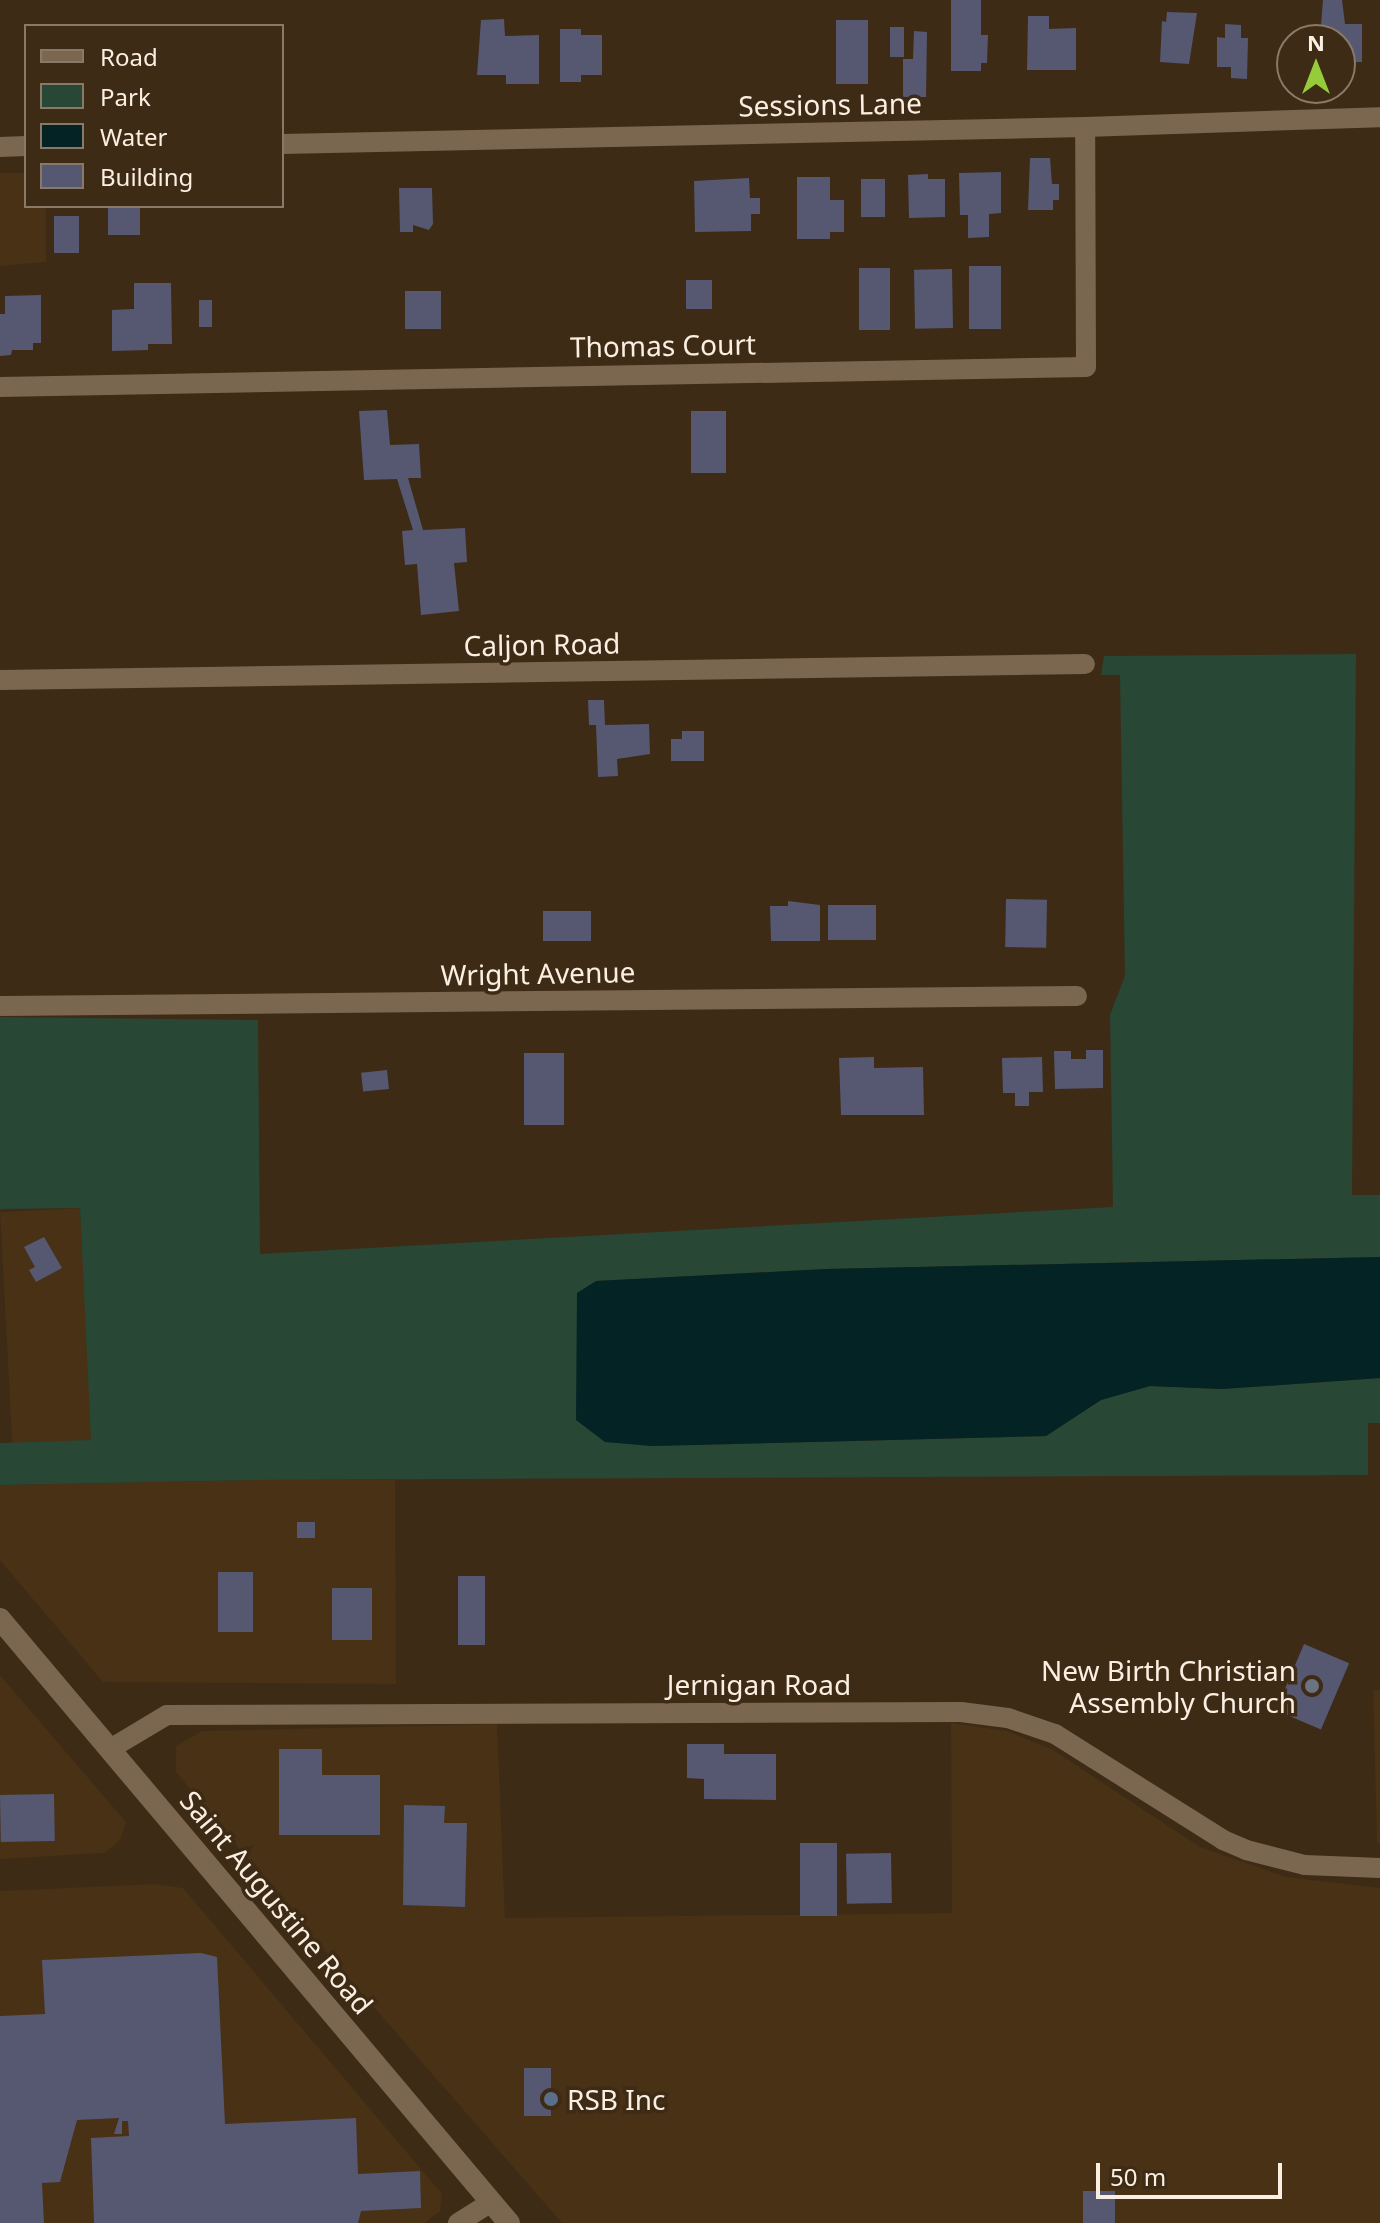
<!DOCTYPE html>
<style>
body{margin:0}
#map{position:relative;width:1380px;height:2223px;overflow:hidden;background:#3d2b16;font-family:"Noto Sans",sans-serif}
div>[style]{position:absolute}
.built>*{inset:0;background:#483115;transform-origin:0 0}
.green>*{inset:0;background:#284735}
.water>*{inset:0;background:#032324}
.building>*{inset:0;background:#565771;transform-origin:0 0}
.minor>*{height:20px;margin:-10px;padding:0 10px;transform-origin:10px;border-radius:10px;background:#7b6750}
.secondary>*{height:22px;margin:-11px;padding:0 11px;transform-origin:11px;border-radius:11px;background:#7b6750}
.dots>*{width:22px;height:22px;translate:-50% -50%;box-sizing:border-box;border:4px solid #3d2b16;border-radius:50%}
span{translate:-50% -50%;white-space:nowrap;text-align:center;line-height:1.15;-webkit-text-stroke:7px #3d2b16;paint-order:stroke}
.street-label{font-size:28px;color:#fbefe2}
.poi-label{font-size:28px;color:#fbefe2}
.right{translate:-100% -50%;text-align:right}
.left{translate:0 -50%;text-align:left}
.legend{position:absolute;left:24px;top:24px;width:260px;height:184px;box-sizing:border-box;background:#3d2b16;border:2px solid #897968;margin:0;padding:10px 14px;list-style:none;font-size:24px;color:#fbefe2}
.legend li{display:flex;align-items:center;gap:16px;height:40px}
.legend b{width:40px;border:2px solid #897968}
.north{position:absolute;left:1276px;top:24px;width:80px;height:80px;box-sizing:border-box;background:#3d2b16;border:2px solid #897968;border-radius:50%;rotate:0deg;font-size:22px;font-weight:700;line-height:32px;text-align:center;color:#fbefe2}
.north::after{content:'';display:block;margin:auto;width:28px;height:36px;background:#96cc39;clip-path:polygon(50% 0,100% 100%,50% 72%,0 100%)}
.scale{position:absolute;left:1096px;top:2163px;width:186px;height:36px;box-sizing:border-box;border:4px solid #fbefe2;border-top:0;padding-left:10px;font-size:24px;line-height:28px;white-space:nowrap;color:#fbefe2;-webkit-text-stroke:6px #3d2b16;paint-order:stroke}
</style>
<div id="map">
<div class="built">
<div style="clip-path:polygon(0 173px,26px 173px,26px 206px,46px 206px,46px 262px,0 266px)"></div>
<div style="left:80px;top:1208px;width:233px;height:80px;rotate:87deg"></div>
<div style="clip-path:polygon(258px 1480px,395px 1480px,396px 1684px,103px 1682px,0 1560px,0 1485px)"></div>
<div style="clip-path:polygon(0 1675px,126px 1822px,120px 1840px,105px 1853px,0 1859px)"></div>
<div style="clip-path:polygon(1373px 1690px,1380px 1690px,1380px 1843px,1377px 1843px)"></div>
<div style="clip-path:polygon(951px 1723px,1007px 1731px,1053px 1750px,1200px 1847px,1286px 1877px,1380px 1888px,1380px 2223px,562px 2223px,299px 1921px,176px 1772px,176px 1746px,202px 1731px,497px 1724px,505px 1918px,952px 1913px)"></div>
<div style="clip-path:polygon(155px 1884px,183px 1888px,442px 2194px,440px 2211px,425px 2223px,0 2223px,0 1891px)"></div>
</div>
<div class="green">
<div style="clip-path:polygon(1356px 654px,1352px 1195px,1380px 1195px,1380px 1257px,827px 1269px,596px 1281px,651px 1446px,1046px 1436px,1101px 1400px,1150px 1386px,1222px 1389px,1380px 1378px,1380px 1423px,1368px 1423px,1368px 1475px,258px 1480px,0 1485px,0 1443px,91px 1440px,80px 1208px,0 1209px,0 1017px,258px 1020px,260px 1254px,1113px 1207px,1110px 1015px,1125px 976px,1120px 675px,1101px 675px,1104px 656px)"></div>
</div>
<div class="water">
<div style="clip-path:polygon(1380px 1257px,1380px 1378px,1222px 1389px,1150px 1386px,1101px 1400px,1046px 1436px,651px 1446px,605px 1442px,576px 1420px,577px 1293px,596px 1281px,827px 1269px)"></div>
</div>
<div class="building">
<div style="clip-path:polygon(951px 0,981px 0,981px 35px,988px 35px,987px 63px,981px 63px,981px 71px,951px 71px)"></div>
<div style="clip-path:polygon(1323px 0,1342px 0,1345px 24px,1362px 24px,1362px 62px,1345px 62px,1345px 69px,1340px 69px,1340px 40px,1312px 40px,1312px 25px,1321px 25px)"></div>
<div style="clip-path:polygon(1167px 12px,1197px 13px,1189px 64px,1160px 62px,1162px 21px,1166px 22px)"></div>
<div style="clip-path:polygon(1028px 16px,1049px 16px,1049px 29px,1076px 28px,1076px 70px,1027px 70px)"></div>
<div style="clip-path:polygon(504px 19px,505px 36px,539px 35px,539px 84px,506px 84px,506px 75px,477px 75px,481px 20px)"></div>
<div style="left:836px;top:20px;width:32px;height:64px"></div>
<div style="clip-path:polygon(1225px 24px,1241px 25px,1241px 38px,1248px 38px,1247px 79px,1231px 78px,1231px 67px,1217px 67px,1217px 37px,1225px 38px)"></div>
<div style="left:890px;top:27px;width:14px;height:30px"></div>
<div style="clip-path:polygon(560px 29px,581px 29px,581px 35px,602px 35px,602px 75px,581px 75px,581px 82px,560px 82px)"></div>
<div style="clip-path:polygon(914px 31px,927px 32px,926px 97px,903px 97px,903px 59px,913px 59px)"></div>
<div style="clip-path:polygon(1030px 158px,1050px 158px,1052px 184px,1059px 184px,1059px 200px,1053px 200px,1053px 210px,1028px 210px)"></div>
<div style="clip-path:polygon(1001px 172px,1001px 213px,989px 214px,989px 237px,968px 238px,968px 215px,960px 215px,959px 173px)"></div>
<div style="clip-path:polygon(928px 174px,928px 179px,945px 179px,945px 217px,909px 218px,908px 175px)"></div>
<div style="clip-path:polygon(797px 177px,830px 177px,830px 200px,844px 200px,844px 232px,830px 232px,830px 239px,797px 239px)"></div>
<div style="clip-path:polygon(749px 178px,750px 198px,760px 198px,760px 214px,751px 214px,751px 231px,695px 232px,694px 181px)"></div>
<div style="left:861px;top:179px;width:24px;height:38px"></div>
<div style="clip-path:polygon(399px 188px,432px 188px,433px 224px,429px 230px,413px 225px,413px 232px,400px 232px)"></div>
<div style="left:108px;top:206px;width:32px;height:29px"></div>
<div style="left:54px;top:216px;width:25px;height:37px"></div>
<div style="left:969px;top:266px;width:32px;height:63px"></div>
<div style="left:890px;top:268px;width:62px;height:31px;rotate:90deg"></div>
<div style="left:952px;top:269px;width:59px;height:38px;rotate:89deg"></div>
<div style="left:686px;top:280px;width:26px;height:29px"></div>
<div style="clip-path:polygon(134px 283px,171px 283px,172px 344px,148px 344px,148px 350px,112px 351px,112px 310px,134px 309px)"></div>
<div style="left:405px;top:291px;width:36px;height:38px"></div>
<div style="clip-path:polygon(41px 295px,41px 343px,33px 343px,33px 350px,12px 350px,11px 355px,0 356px,0 314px,5px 314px,5px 296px)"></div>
<div style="left:199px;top:300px;width:13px;height:27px"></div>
<div style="clip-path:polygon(387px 410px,390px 445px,419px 444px,421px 478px,408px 478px,423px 530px,465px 528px,467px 562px,454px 563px,459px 611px,421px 615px,417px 564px,405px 565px,402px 531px,413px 530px,397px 479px,364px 480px,359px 411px)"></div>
<div style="left:691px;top:411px;width:35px;height:62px"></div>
<div style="clip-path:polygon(588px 700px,604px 700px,605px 725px,649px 724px,650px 754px,617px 759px,618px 776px,598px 777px,596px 725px,589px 725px)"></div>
<div style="clip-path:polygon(682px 731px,704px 731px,704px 761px,671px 761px,671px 739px,682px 739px)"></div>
<div style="left:1006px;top:899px;width:41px;height:48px;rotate:1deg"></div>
<div style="clip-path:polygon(788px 901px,820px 905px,820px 941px,771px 941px,770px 906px,788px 906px)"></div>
<div style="left:876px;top:905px;width:35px;height:48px;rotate:90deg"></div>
<div style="left:543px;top:911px;width:48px;height:30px"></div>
<div style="clip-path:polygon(1086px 1050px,1103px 1050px,1103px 1088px,1055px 1089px,1054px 1051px,1071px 1051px,1071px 1059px,1086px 1059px)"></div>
<div style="left:524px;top:1053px;width:40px;height:72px"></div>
<div style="clip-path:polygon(874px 1057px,874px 1068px,923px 1067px,924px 1115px,841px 1115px,839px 1058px)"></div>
<div style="clip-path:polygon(1042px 1057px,1043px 1092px,1029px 1092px,1029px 1106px,1015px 1106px,1015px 1093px,1003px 1093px,1002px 1058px)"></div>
<div style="left:387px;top:1070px;width:19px;height:26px;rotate:84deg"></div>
<div style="clip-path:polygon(44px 1237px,62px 1268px,36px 1282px,29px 1270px,35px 1267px,24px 1247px)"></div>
<div style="left:297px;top:1522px;width:18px;height:16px"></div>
<div style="left:218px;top:1572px;width:35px;height:60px"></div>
<div style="left:458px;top:1576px;width:27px;height:69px"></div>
<div style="left:332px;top:1588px;width:40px;height:52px"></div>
<div style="left:1304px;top:1644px;width:49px;height:72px;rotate:23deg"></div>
<div style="clip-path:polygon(687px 1744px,724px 1744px,724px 1754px,776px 1754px,776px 1800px,704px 1799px,704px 1779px,687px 1778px)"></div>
<div style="clip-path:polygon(279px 1749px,322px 1749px,322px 1775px,380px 1775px,380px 1835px,279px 1835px)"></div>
<div style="left:54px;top:1794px;width:47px;height:54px;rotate:89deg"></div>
<div style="clip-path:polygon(404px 1805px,445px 1806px,444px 1823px,467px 1823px,465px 1907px,403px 1905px)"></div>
<div style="left:800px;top:1843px;width:37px;height:73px"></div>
<div style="left:891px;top:1853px;width:50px;height:45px;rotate:89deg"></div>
<div style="clip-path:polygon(201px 1953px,217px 1957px,225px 2124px,356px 2118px,358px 2174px,420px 2171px,421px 2208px,361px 2211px,358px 2223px,94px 2223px,91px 2138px,129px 2136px,128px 2121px,122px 2121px,122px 2134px,114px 2134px,119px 2118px,77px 2120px,60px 2182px,42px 2183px,44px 2223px,0 2223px,0 2016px,45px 2014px,42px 1960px)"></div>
<div style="left:524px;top:2068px;width:27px;height:48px"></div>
<div style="left:1083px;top:2191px;width:32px;height:32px"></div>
</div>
<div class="minor">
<div style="left:282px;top:144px;width:803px;rotate:-1.21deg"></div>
<div style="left:1085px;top:127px;width:295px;rotate:-1.9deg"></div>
<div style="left:0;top:147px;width:26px;rotate:-2deg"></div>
<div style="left:0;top:387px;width:1086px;rotate:-1.06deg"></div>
<div style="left:1086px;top:367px;width:240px;rotate:-90.2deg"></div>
<div style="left:0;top:680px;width:1085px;rotate:-0.84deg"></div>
<div style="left:0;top:1006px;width:1077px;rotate:-0.53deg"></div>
<div style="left:110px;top:1749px;width:66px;rotate:-30.8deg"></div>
<div style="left:167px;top:1715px;width:794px;rotate:-0.22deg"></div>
<div style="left:961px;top:1712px;width:47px;rotate:7.3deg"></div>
<div style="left:1008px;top:1718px;width:50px;rotate:18.8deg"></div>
<div style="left:1055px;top:1734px;width:199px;rotate:32.2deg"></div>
<div style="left:1223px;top:1840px;width:25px;rotate:23deg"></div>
<div style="left:1246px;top:1850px;width:61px;rotate:14.3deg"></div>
<div style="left:1305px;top:1865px;width:75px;rotate:2.3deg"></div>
<div style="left:458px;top:2223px;width:39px;rotate:-32deg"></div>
</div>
<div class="secondary">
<div style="left:0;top:1619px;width:790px;rotate:49.88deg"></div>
</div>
<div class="dots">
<div style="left:1312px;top:1686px;background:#6b7280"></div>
<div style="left:551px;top:2099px;background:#5c6f8a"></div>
</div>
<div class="street-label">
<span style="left:830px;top:104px;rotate:-1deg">Sessions Lane</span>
<span style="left:663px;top:345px;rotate:-1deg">Thomas Court</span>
<span style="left:542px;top:644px;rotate:-1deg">Caljon Road</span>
<span style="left:538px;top:973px;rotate:-1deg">Wright Avenue</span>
<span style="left:759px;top:1684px">Jernigan Road</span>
<span style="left:277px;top:1902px;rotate:50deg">Saint Augustine Road</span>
</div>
<div class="poi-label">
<span class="right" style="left:1296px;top:1686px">New Birth Christian<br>Assembly Church</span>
<span class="left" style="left:567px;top:2099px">RSB Inc</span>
</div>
<ul class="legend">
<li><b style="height:10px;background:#7b6750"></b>Road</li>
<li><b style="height:22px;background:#284735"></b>Park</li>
<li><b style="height:22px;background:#032324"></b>Water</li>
<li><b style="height:22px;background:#565771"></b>Building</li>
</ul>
<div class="north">N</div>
<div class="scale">50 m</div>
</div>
